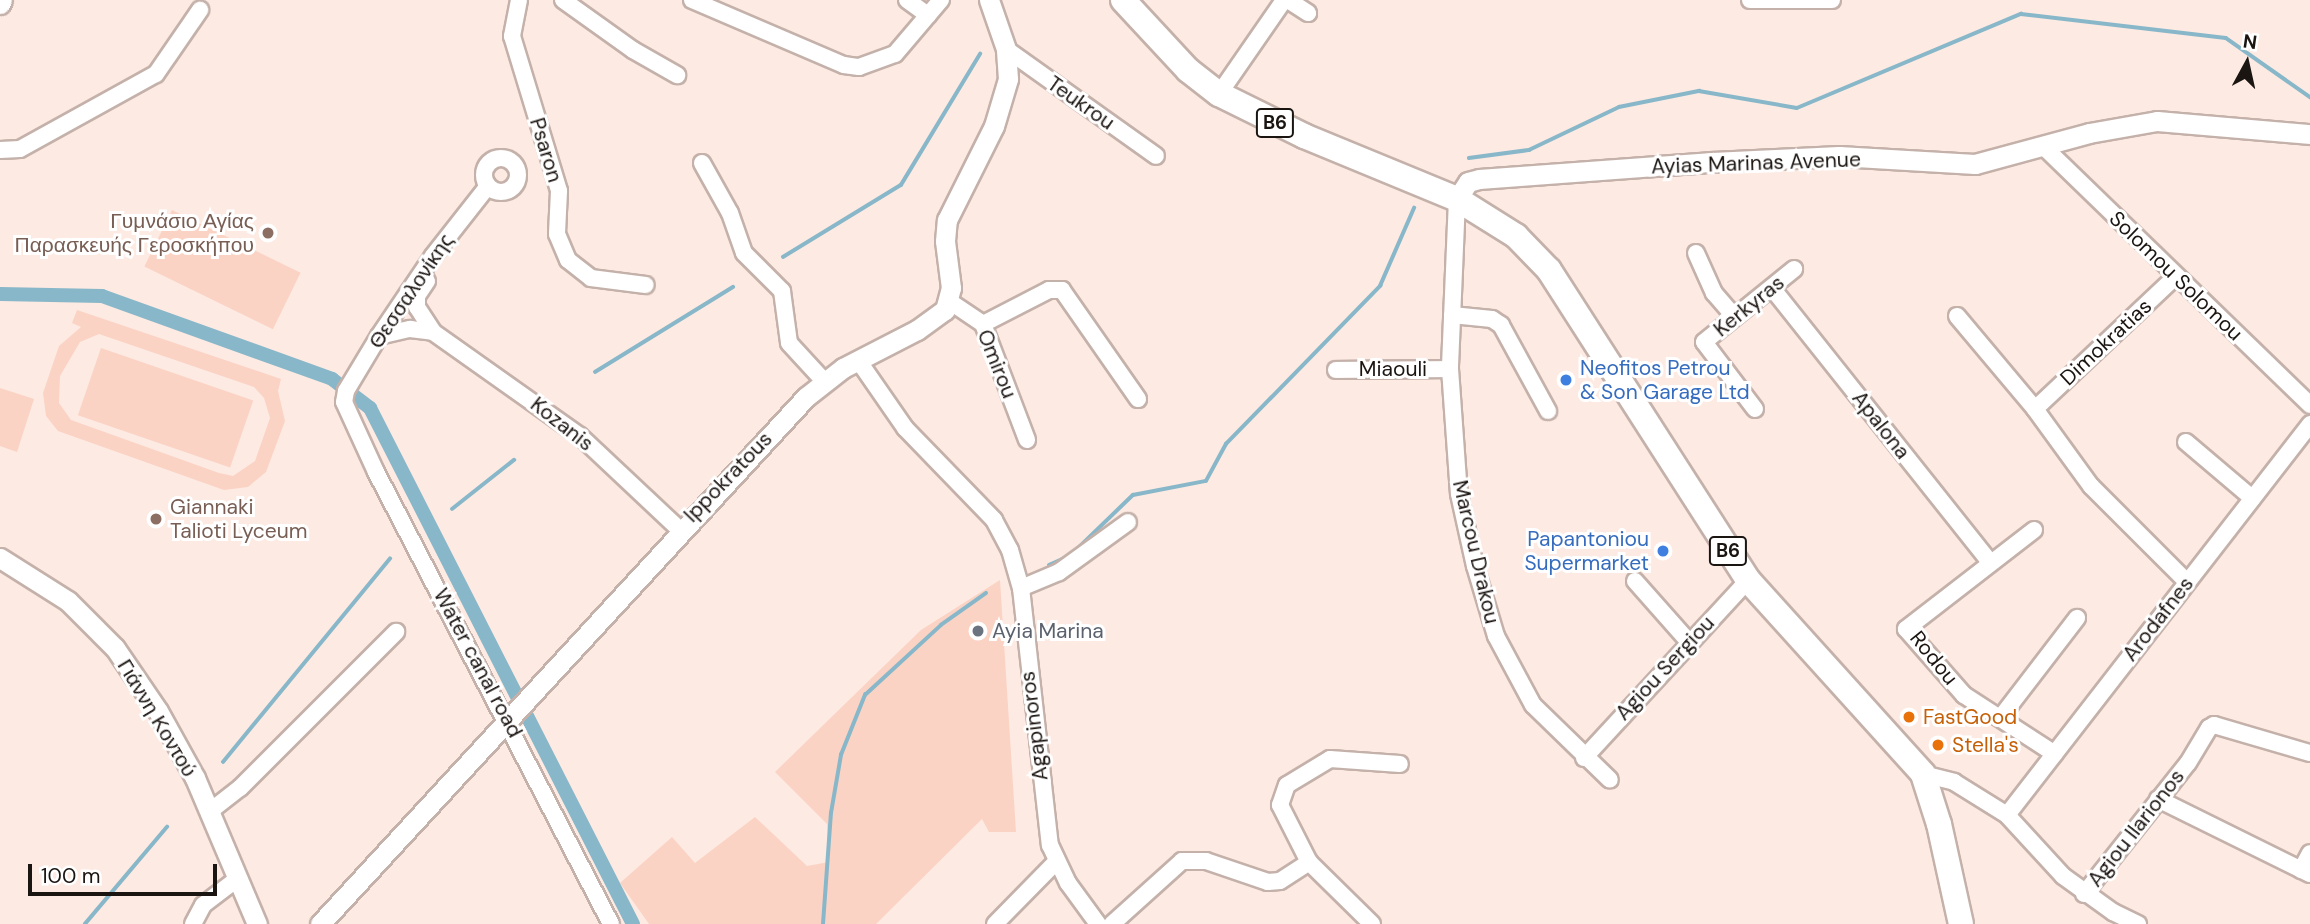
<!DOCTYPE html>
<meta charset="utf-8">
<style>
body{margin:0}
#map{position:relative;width:2310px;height:924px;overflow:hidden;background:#fdeae2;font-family:"DM Sans",sans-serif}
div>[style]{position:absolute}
.green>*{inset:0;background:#fbd3c4;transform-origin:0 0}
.stream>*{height:3.5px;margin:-1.75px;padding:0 1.75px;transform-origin:1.75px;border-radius:1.75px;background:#88b7c9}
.canal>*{height:14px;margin:-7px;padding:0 7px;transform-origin:7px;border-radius:7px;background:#88b7c9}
.roads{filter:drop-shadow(2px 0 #c4b1aa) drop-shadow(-2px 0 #c4b1aa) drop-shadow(0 2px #c4b1aa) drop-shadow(0 -2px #c4b1aa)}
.minor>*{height:16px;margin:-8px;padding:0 8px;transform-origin:8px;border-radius:8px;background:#fff}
.minor>.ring{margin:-8px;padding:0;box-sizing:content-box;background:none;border:16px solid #fff;border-radius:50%}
.tertiary>*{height:19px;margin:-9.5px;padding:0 9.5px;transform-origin:9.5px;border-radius:9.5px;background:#fff}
.primary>*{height:24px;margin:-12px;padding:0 12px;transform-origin:12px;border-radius:12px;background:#fff}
.dots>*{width:19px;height:19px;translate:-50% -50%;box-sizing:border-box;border:4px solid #fff;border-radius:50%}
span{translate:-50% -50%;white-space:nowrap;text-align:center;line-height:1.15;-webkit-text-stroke:6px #fff;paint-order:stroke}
.shield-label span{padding:2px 5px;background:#fff;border:2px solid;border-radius:5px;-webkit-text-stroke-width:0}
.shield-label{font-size:19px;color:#1b1512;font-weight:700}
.street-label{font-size:21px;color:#1b1512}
.education-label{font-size:21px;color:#785e54}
.right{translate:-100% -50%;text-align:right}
.left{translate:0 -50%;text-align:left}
.shop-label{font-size:21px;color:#366cbe}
.worship-label{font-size:21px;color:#5b616d}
.food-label{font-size:21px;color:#c56008}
.north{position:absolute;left:2212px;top:28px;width:70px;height:70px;-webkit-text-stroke:5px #fff;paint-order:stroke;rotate:8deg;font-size:19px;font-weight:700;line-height:28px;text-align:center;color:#1b1512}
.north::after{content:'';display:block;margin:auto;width:24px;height:32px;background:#1b1512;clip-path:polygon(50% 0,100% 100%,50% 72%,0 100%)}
.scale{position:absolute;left:28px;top:864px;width:189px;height:32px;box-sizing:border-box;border:4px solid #1b1512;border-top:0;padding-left:9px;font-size:21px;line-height:24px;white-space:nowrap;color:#1b1512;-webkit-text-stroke:5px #fff;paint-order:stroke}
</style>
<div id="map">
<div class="green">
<div style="left:172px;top:210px;width:143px;height:63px;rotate:26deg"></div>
<div style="clip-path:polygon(evenodd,77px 310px,281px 379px,278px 391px,285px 421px,266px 472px,248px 487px,224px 490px,58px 431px,46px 416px,43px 393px,59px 346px,81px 327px,72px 323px,77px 310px,99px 334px,254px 387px,264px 398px,270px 418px,255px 461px,233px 476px,219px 473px,71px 420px,59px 403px,60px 376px,80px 342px,99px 334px)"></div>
<div style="left:101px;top:348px;width:161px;height:71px;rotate:19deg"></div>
<div style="clip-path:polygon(0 388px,34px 399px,17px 452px,0 446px)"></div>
<div style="clip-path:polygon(1000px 580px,1016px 832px,989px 832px,982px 819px,876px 924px,649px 924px,620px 883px,672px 837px,695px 863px,755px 817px,807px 866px,829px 862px,827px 824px,775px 772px,921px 630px)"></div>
</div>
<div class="stream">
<div style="left:1469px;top:158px;width:61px;rotate:-7.6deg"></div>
<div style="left:1529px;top:150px;width:100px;rotate:-25.5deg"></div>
<div style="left:1619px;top:107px;width:82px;rotate:-11.3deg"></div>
<div style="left:1699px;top:91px;width:99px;rotate:9.8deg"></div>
<div style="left:1797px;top:108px;width:243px;rotate:-22.8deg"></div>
<div style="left:2021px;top:14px;width:206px;rotate:6.7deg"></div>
<div style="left:2226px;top:38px;width:103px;rotate:35.1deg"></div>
<div style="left:783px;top:257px;width:138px;rotate:-31.4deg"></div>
<div style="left:901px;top:185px;width:153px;rotate:-58.9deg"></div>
<div style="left:595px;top:372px;width:162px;rotate:-31.6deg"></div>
<div style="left:452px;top:509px;width:79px;rotate:-38.3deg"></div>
<div style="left:1049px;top:565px;width:24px;rotate:-24deg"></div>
<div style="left:1071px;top:555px;width:86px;rotate:-44.1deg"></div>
<div style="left:1133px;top:495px;width:74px;rotate:-10.9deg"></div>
<div style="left:1206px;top:481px;width:42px;rotate:-61.6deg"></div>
<div style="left:1226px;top:444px;width:221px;rotate:-45.7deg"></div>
<div style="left:1380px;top:286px;width:85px;rotate:-66.4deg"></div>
<div style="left:223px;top:762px;width:263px;rotate:-50.6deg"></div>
<div style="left:85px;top:924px;width:127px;rotate:-49.8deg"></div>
<div style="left:823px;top:924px;width:111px;rotate:-85.9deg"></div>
<div style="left:831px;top:813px;width:59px;rotate:-80.2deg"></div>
<div style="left:841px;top:755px;width:65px;rotate:-68.2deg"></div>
<div style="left:865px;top:695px;width:103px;rotate:-42.6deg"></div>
<div style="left:941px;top:625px;width:55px;rotate:-35.4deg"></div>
</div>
<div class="canal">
<div style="left:0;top:294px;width:102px;rotate:1.1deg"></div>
<div style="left:102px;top:296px;width:245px;rotate:19.8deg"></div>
<div style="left:332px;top:379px;width:48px;rotate:37.3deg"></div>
<div style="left:370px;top:408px;width:579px;rotate:62.99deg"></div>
</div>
<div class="roads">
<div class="minor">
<div style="left:519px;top:0;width:37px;rotate:101deg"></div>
<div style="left:512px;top:36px;width:162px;rotate:73.1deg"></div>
<div style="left:559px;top:191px;width:43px;rotate:92.7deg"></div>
<div style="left:557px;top:234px;width:28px;rotate:67deg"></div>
<div style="left:568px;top:260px;width:29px;rotate:38deg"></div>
<div style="left:591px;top:278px;width:55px;rotate:7.3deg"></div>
<div style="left:563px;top:0;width:86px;rotate:35.5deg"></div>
<div style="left:633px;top:50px;width:51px;rotate:29.6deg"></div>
<div style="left:692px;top:0;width:165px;rotate:23.2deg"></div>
<div style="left:844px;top:65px;width:15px;rotate:8deg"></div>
<div style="left:859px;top:67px;width:38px;rotate:-20deg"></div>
<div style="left:895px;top:54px;width:71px;rotate:-49.6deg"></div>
<div style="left:907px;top:0;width:26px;rotate:36deg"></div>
<div style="left:1288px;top:0;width:24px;rotate:33deg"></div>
<div style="left:1750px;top:0;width:82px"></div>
<div style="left:1006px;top:49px;width:184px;rotate:35.5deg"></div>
<div style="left:1219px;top:94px;width:114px;rotate:-55.3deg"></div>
<div style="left:2043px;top:146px;width:372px;rotate:44.1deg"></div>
<div style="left:0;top:150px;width:20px;rotate:-3deg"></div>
<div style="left:20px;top:149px;width:155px;rotate:-28.9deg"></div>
<div style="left:156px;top:74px;width:78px;rotate:-55.5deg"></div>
<div class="ring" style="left:484px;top:158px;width:18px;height:18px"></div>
<div style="left:702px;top:163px;width:57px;rotate:60.8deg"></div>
<div style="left:730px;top:213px;width:42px;rotate:70.7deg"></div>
<div style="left:744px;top:253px;width:54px;rotate:45deg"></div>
<div style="left:782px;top:291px;width:52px;rotate:82.3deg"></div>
<div style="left:789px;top:343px;width:52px;rotate:47.4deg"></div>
<div style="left:488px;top:186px;width:89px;rotate:128.2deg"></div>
<div style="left:433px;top:256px;width:97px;rotate:124deg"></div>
<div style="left:379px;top:336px;width:64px;rotate:121deg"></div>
<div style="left:346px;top:391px;width:11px;rotate:100deg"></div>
<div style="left:344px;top:402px;width:77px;rotate:65.4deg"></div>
<div style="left:376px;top:472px;width:509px;rotate:62.53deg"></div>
<div style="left:1457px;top:199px;width:170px;rotate:92.4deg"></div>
<div style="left:1450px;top:369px;width:125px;rotate:85.9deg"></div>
<div style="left:1459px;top:494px;width:74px;rotate:77.5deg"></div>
<div style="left:1475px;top:566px;width:73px;rotate:73.3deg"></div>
<div style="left:1496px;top:636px;width:78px;rotate:61.8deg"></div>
<div style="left:1533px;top:705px;width:107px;rotate:44.2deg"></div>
<div style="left:1696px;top:253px;width:44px;rotate:65.8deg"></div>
<div style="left:1714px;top:293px;width:30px;rotate:49deg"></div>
<div style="left:427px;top:281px;width:18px;rotate:124deg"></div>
<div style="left:417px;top:296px;width:11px;rotate:90deg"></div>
<div style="left:417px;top:307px;width:30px;rotate:57deg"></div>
<div style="left:433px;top:332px;width:180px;rotate:35.3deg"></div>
<div style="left:580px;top:436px;width:136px;rotate:43.2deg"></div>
<div style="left:1772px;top:288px;width:350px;rotate:51.5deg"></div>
<div style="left:949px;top:301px;width:41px;rotate:34.1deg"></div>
<div style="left:983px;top:324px;width:124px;rotate:69.2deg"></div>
<div style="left:1452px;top:315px;width:40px;rotate:5.7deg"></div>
<div style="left:1492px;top:319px;width:11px;rotate:34deg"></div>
<div style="left:1501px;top:325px;width:98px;rotate:61.3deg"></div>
<div style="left:1957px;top:316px;width:121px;rotate:50deg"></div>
<div style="left:2035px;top:409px;width:95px;rotate:54deg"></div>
<div style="left:2091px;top:486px;width:136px;rotate:45deg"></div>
<div style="left:983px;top:324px;width:74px;rotate:-27.3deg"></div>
<div style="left:1049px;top:290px;width:13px"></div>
<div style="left:1062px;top:290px;width:133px;rotate:55.1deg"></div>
<div style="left:379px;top:336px;width:32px;rotate:-13deg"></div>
<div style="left:410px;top:329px;width:23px;rotate:7deg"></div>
<div style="left:858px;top:360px;width:83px;rotate:55.3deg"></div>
<div style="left:905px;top:428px;width:128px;rotate:45.9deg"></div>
<div style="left:994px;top:520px;width:34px;rotate:62deg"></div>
<div style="left:1010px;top:550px;width:40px;rotate:74deg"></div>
<div style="left:1021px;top:588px;width:259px;rotate:83.6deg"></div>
<div style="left:1050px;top:845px;width:42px;rotate:64.7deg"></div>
<div style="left:1068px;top:883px;width:51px;rotate:53.8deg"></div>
<div style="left:1336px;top:370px;width:114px;rotate:-0.5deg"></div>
<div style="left:1755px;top:409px;width:84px;rotate:-127.3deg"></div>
<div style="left:1704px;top:342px;width:116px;rotate:-39deg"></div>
<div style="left:2035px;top:409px;width:194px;rotate:-43.3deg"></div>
<div style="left:2186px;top:442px;width:87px;rotate:40.3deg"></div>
<div style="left:2034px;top:530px;width:162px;rotate:142.3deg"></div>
<div style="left:1906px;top:629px;width:88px;rotate:48.7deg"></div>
<div style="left:1964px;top:695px;width:108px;rotate:33deg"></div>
<div style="left:1635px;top:581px;width:80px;rotate:48.5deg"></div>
<div style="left:1021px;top:588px;width:41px;rotate:-22.8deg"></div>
<div style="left:1059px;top:572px;width:85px;rotate:-35.9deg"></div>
<div style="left:2001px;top:717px;width:125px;rotate:-52.5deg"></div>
<div style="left:1584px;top:758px;width:242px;rotate:-47.3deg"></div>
<div style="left:1923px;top:774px;width:32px;rotate:14deg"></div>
<div style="left:1954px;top:782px;width:62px;rotate:31.9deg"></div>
<div style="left:2007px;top:815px;width:83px;rotate:47.4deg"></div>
<div style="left:2063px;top:876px;width:62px;rotate:35.8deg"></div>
<div style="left:2113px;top:912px;width:28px;rotate:26deg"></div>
<div style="left:2158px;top:799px;width:169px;rotate:26.3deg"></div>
<div style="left:209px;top:812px;width:39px;rotate:-38deg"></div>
<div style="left:240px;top:788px;width:221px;rotate:-45deg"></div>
<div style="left:2007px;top:815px;width:495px;rotate:-52.2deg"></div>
<div style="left:2301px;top:870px;width:19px;rotate:-62deg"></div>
<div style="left:2084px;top:894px;width:167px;rotate:-51.6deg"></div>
<div style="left:2188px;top:763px;width:41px;rotate:-59deg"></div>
<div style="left:2209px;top:728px;width:6px;rotate:-31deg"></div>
<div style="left:2214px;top:725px;width:100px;rotate:16.3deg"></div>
<div style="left:193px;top:924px;width:21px;rotate:-62deg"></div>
<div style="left:203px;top:905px;width:43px;rotate:-37.4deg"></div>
<div style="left:995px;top:924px;width:87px;rotate:-45.5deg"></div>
<div style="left:1112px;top:924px;width:94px;rotate:-42deg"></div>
<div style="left:1182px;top:861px;width:24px"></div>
<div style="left:1206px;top:861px;width:65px;rotate:18.7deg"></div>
<div style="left:1268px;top:882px;width:12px;rotate:-5deg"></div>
<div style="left:1280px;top:881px;width:35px;rotate:-33deg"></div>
<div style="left:1372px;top:924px;width:88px;rotate:-135.5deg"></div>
<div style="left:1309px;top:862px;width:64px;rotate:-117deg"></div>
<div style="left:1280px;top:805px;width:21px;rotate:-71deg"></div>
<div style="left:1287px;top:785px;width:50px;rotate:-31.2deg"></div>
<div style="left:1330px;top:759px;width:70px;rotate:4.1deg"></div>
</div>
<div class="tertiary">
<div style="left:0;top:4px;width:4px;rotate:-63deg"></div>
<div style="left:1457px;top:199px;width:20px;rotate:-57deg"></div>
<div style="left:1468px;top:182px;width:11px;rotate:-15deg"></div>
<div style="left:1479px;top:179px;width:234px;rotate:-4.2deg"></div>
<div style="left:1712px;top:162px;width:127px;rotate:-2.7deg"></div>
<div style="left:1839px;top:156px;width:136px;rotate:3.4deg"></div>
<div style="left:1975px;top:164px;width:118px;rotate:-15.2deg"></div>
<div style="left:2089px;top:133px;width:69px;rotate:-10deg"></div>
<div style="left:2157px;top:121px;width:154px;rotate:4.9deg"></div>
<div style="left:0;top:558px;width:80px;rotate:32.3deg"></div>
<div style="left:68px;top:601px;width:66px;rotate:45deg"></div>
<div style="left:115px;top:648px;width:76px;rotate:55.7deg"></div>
<div style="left:158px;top:711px;width:77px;rotate:61.1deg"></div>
<div style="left:195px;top:778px;width:159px;rotate:67deg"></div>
<div style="left:320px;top:924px;width:717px;rotate:-47.32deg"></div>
<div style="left:806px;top:397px;width:47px;rotate:-38.1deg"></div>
<div style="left:843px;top:368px;width:83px;rotate:-27.2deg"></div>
<div style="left:917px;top:330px;width:34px;rotate:-36deg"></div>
<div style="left:945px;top:310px;width:23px;rotate:-75deg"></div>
<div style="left:951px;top:288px;width:47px;rotate:-97.3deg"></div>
<div style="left:945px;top:241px;width:21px;rotate:-85deg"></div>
<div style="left:947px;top:220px;width:105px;rotate:-63.4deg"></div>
<div style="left:994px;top:126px;width:49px;rotate:-73.4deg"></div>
<div style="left:1008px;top:79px;width:30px;rotate:-94deg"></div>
<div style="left:1006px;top:49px;width:52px;rotate:-109.1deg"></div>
</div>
<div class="primary">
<div style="left:1123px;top:0;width:96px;rotate:47.1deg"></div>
<div style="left:1188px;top:70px;width:39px;rotate:38deg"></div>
<div style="left:1219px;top:94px;width:95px;rotate:26.3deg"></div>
<div style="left:1304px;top:136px;width:165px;rotate:22.4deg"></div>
<div style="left:1457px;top:199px;width:70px;rotate:32.1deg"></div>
<div style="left:1516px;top:236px;width:47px;rotate:45.9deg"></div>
<div style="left:1549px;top:270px;width:368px;rotate:57.3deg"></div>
<div style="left:1748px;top:580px;width:261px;rotate:47.9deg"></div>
<div style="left:1923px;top:774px;width:52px;rotate:72.3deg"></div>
<div style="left:1939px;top:824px;width:102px;rotate:77.6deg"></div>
</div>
</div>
<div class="dots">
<div style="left:268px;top:233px;background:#8d6e63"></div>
<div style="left:1566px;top:380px;background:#3f7fe0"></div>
<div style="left:156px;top:519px;background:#8d6e63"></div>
<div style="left:1663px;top:551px;background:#3f7fe0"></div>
<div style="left:978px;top:631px;background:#6b7280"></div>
<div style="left:1909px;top:717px;background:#e8710a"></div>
<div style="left:1938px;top:745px;background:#e8710a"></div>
</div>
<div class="shield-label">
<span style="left:1275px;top:123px">B6</span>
<span style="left:1728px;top:551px">B6</span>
</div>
<div class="street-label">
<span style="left:1081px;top:103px;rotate:35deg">Teukrou</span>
<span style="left:546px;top:150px;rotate:73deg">Psaron</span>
<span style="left:1756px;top:163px;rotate:-2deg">Ayias Marinas Avenue</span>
<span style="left:2176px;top:276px;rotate:44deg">Solomou Solomou</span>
<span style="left:411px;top:291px;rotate:-56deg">Θεσσαλονίκης</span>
<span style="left:1749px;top:306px;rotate:-39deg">Kerkyras</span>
<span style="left:2106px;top:342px;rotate:-43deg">Dimokratias</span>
<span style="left:997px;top:364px;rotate:68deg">Omirou</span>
<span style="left:1393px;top:369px">Miaouli</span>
<span style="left:562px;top:424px;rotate:38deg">Kozanis</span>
<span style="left:1881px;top:425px;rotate:52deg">Apalona</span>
<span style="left:728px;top:477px;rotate:-46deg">Ippokratous</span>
<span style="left:1476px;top:552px;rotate:77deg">Marcou Drakou</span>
<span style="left:2158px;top:619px;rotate:-52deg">Arodafnes</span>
<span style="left:1934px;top:658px;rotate:51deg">Rodou</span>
<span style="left:478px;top:663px;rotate:62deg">Water canal road</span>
<span style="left:1665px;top:668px;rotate:-47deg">Agiou Sergiou</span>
<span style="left:157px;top:718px;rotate:59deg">Γιάννη Κοντού</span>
<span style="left:1034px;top:726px;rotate:-97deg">Agapinoros</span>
<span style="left:2136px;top:828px;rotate:-52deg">Agiou Ilarionos</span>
</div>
<div class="education-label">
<span class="right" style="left:254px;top:233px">Γυμνάσιο Αγίας<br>Παρασκευής Γεροσκήπου</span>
<span class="left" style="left:170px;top:519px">Giannaki<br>Talioti Lyceum</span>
</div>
<div class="shop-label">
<span class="left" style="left:1580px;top:380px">Neofitos Petrou<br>&amp; Son Garage Ltd</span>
<span class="right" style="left:1649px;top:551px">Papantoniou<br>Supermarket</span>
</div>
<div class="worship-label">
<span class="left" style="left:992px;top:631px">Ayia Marina</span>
</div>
<div class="food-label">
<span class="left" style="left:1923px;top:717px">FastGood</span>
<span class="left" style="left:1952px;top:745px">Stella's</span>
</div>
<div class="north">N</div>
<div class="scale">100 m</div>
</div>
